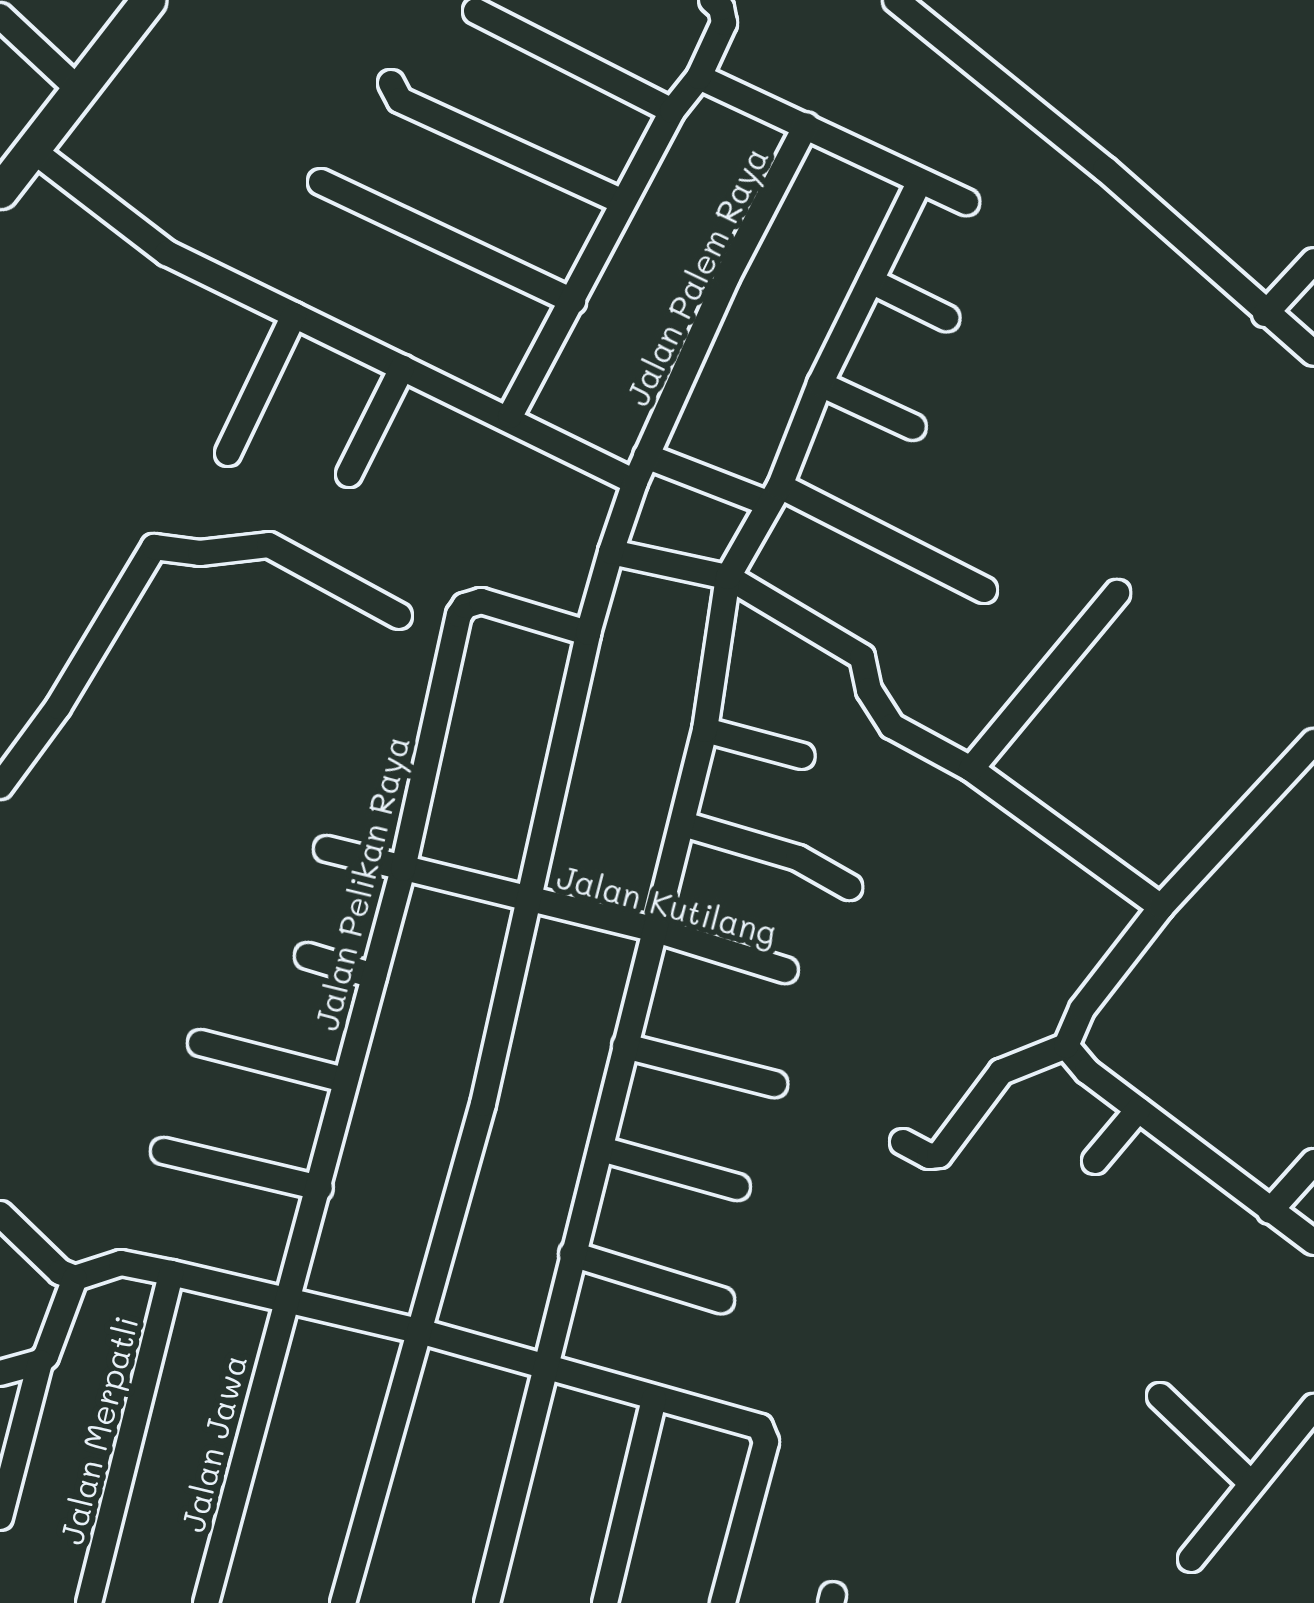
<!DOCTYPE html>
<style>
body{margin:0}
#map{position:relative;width:1314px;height:1603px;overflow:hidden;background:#26332d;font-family:Mali,sans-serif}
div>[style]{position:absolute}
.roads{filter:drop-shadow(3px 0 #e8f1f8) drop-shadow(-3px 0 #e8f1f8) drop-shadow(0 3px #e8f1f8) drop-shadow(0 -3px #e8f1f8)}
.street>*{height:24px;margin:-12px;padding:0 12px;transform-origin:12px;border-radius:12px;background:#26332d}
.secondary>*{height:33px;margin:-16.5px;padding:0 16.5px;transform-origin:16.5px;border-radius:16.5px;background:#26332d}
span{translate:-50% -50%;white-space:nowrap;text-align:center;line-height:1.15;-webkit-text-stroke:12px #26332d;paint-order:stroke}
.street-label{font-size:33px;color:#e8f1f8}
</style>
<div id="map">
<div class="roads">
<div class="street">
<div style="left:896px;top:0;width:269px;rotate:39deg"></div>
<div style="left:1105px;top:169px;width:278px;rotate:41.4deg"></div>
<div style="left:476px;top:11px;width:220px;rotate:27deg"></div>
<div style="left:0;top:16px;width:104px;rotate:43.1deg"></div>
<div style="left:699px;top:77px;width:295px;rotate:25.1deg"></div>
<div style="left:391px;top:83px;width:19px;rotate:62deg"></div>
<div style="left:400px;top:100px;width:245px;rotate:24.6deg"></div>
<div style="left:30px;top:148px;width:173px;rotate:37.5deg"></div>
<div style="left:167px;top:253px;width:521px;rotate:26.07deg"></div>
<div style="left:321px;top:182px;width:279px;rotate:25.3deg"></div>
<div style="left:871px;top:281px;width:84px;rotate:26.3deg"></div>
<div style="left:1265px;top:314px;width:72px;rotate:-47.2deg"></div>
<div style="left:820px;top:384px;width:102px;rotate:24.8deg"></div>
<div style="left:510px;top:416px;width:345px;rotate:-62deg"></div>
<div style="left:672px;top:111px;width:43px;rotate:-51.5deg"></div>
<div style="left:699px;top:77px;width:60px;rotate:-65.2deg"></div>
<div style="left:724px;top:23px;width:15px;rotate:-101deg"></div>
<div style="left:721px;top:8px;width:12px;rotate:-138deg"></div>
<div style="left:228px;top:453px;width:153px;rotate:-64.4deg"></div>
<div style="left:646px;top:456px;width:130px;rotate:21.2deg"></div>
<div style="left:349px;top:474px;width:119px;rotate:-63.4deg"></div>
<div style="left:780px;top:486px;width:229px;rotate:27deg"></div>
<div style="left:611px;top:552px;width:120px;rotate:12.1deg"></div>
<div style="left:728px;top:577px;width:156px;rotate:30.8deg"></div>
<div style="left:862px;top:657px;width:34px;rotate:78deg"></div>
<div style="left:869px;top:690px;width:43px;rotate:57.4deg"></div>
<div style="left:892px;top:726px;width:90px;rotate:28.6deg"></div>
<div style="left:971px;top:769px;width:235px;rotate:36deg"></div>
<div style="left:705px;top:730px;width:100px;rotate:15deg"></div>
<div style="left:971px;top:769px;width:229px;rotate:-50.3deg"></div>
<div style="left:0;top:786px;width:98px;rotate:-53.7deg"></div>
<div style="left:58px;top:707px;width:187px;rotate:-59deg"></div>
<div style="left:154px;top:547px;width:46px;rotate:7.4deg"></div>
<div style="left:200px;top:553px;width:69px;rotate:-6.6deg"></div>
<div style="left:269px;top:545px;width:148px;rotate:28.6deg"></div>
<div style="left:683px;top:824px;width:120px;rotate:16.5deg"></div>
<div style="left:798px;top:858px;width:59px;rotate:29.6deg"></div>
<div style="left:327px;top:849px;width:336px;rotate:13.8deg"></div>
<div style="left:653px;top:929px;width:138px;rotate:17.3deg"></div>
<div style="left:308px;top:956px;width:69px;rotate:16.9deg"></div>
<div style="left:201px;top:1043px;width:149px;rotate:14.4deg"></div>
<div style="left:625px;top:1046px;width:154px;rotate:14.3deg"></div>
<div style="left:1066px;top:1046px;width:33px;rotate:50deg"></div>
<div style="left:1087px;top:1071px;width:284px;rotate:37deg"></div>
<div style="left:903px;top:1142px;width:30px;rotate:28deg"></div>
<div style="left:929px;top:1156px;width:10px;rotate:-6deg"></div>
<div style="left:939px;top:1155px;width:104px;rotate:-53.2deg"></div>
<div style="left:1001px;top:1072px;width:70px;rotate:-21.8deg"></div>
<div style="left:1066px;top:1046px;width:40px;rotate:-66.6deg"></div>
<div style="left:1082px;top:1009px;width:129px;rotate:-52.2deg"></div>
<div style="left:1161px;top:907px;width:225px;rotate:-47.2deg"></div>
<div style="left:601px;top:1149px;width:141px;rotate:15.6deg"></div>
<div style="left:164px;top:1151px;width:160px;rotate:13.3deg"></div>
<div style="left:1095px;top:1161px;width:67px;rotate:-49.9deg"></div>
<div style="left:1270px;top:1211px;width:66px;rotate:-48.1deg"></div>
<div style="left:0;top:1214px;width:83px;rotate:44deg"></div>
<div style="left:60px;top:1272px;width:16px;rotate:22deg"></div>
<div style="left:75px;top:1278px;width:48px;rotate:-18.1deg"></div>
<div style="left:121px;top:1263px;width:51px;rotate:11.3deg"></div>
<div style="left:171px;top:1273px;width:255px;rotate:13.2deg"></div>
<div style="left:419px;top:1331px;width:354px;rotate:15.7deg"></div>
<div style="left:760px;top:1427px;width:16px;rotate:68deg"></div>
<div style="left:766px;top:1442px;width:167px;rotate:105deg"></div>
<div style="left:572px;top:1254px;width:156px;rotate:17.2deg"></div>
<div style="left:0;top:1373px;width:41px;rotate:-15.4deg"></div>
<div style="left:40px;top:1362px;width:8px;rotate:-45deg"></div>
<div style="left:46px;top:1356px;width:83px;rotate:-69.6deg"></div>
<div style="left:1160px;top:1396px;width:126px;rotate:43.7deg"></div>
<div style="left:0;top:1517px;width:160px;rotate:-75.5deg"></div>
<div style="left:1191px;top:1559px;width:196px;rotate:-51deg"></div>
<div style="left:89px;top:1603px;width:340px;rotate:-76deg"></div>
<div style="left:206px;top:1603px;width:760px;rotate:-74.98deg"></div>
<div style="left:403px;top:869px;width:260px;rotate:-77.6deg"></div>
<div style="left:459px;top:615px;width:11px;rotate:-56deg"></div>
<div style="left:465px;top:606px;width:17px;rotate:-17deg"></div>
<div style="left:481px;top:601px;width:112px;rotate:16.7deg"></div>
<div style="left:343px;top:1603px;width:518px;rotate:-74.33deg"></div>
<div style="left:483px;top:1104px;width:483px;rotate:-77.4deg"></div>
<div style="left:588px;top:633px;width:84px;rotate:-74.1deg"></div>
<div style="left:611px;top:552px;width:74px;rotate:-71.1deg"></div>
<div style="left:635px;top:482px;width:225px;rotate:-65.8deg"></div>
<div style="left:727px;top:277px;width:171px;rotate:-62.5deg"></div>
<div style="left:487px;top:1603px;width:900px;rotate:-75.98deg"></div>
<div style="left:705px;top:730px;width:155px;rotate:-81.5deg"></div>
<div style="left:728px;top:577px;width:105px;rotate:-60.3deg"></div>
<div style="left:780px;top:486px;width:110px;rotate:-68.6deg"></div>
<div style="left:820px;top:384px;width:226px;rotate:-63.8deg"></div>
<div style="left:605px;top:1603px;width:210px;rotate:-76.5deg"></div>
<div style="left:831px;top:1603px;width:8px;rotate:-76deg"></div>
</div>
<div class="secondary">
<div style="left:0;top:191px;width:242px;rotate:-52.2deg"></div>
</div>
</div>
<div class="street-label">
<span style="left:696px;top:276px;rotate:-64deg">Jalan Palem Raya</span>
<span style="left:361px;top:883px;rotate:-76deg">Jalan Pelikan Raya</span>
<span style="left:667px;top:904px;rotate:15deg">Jalan Kutilang</span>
<span style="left:98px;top:1430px;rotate:-76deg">Jalan Merpatli</span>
<span style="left:213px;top:1443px;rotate:-76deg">Jalan Jawa</span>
</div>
</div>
